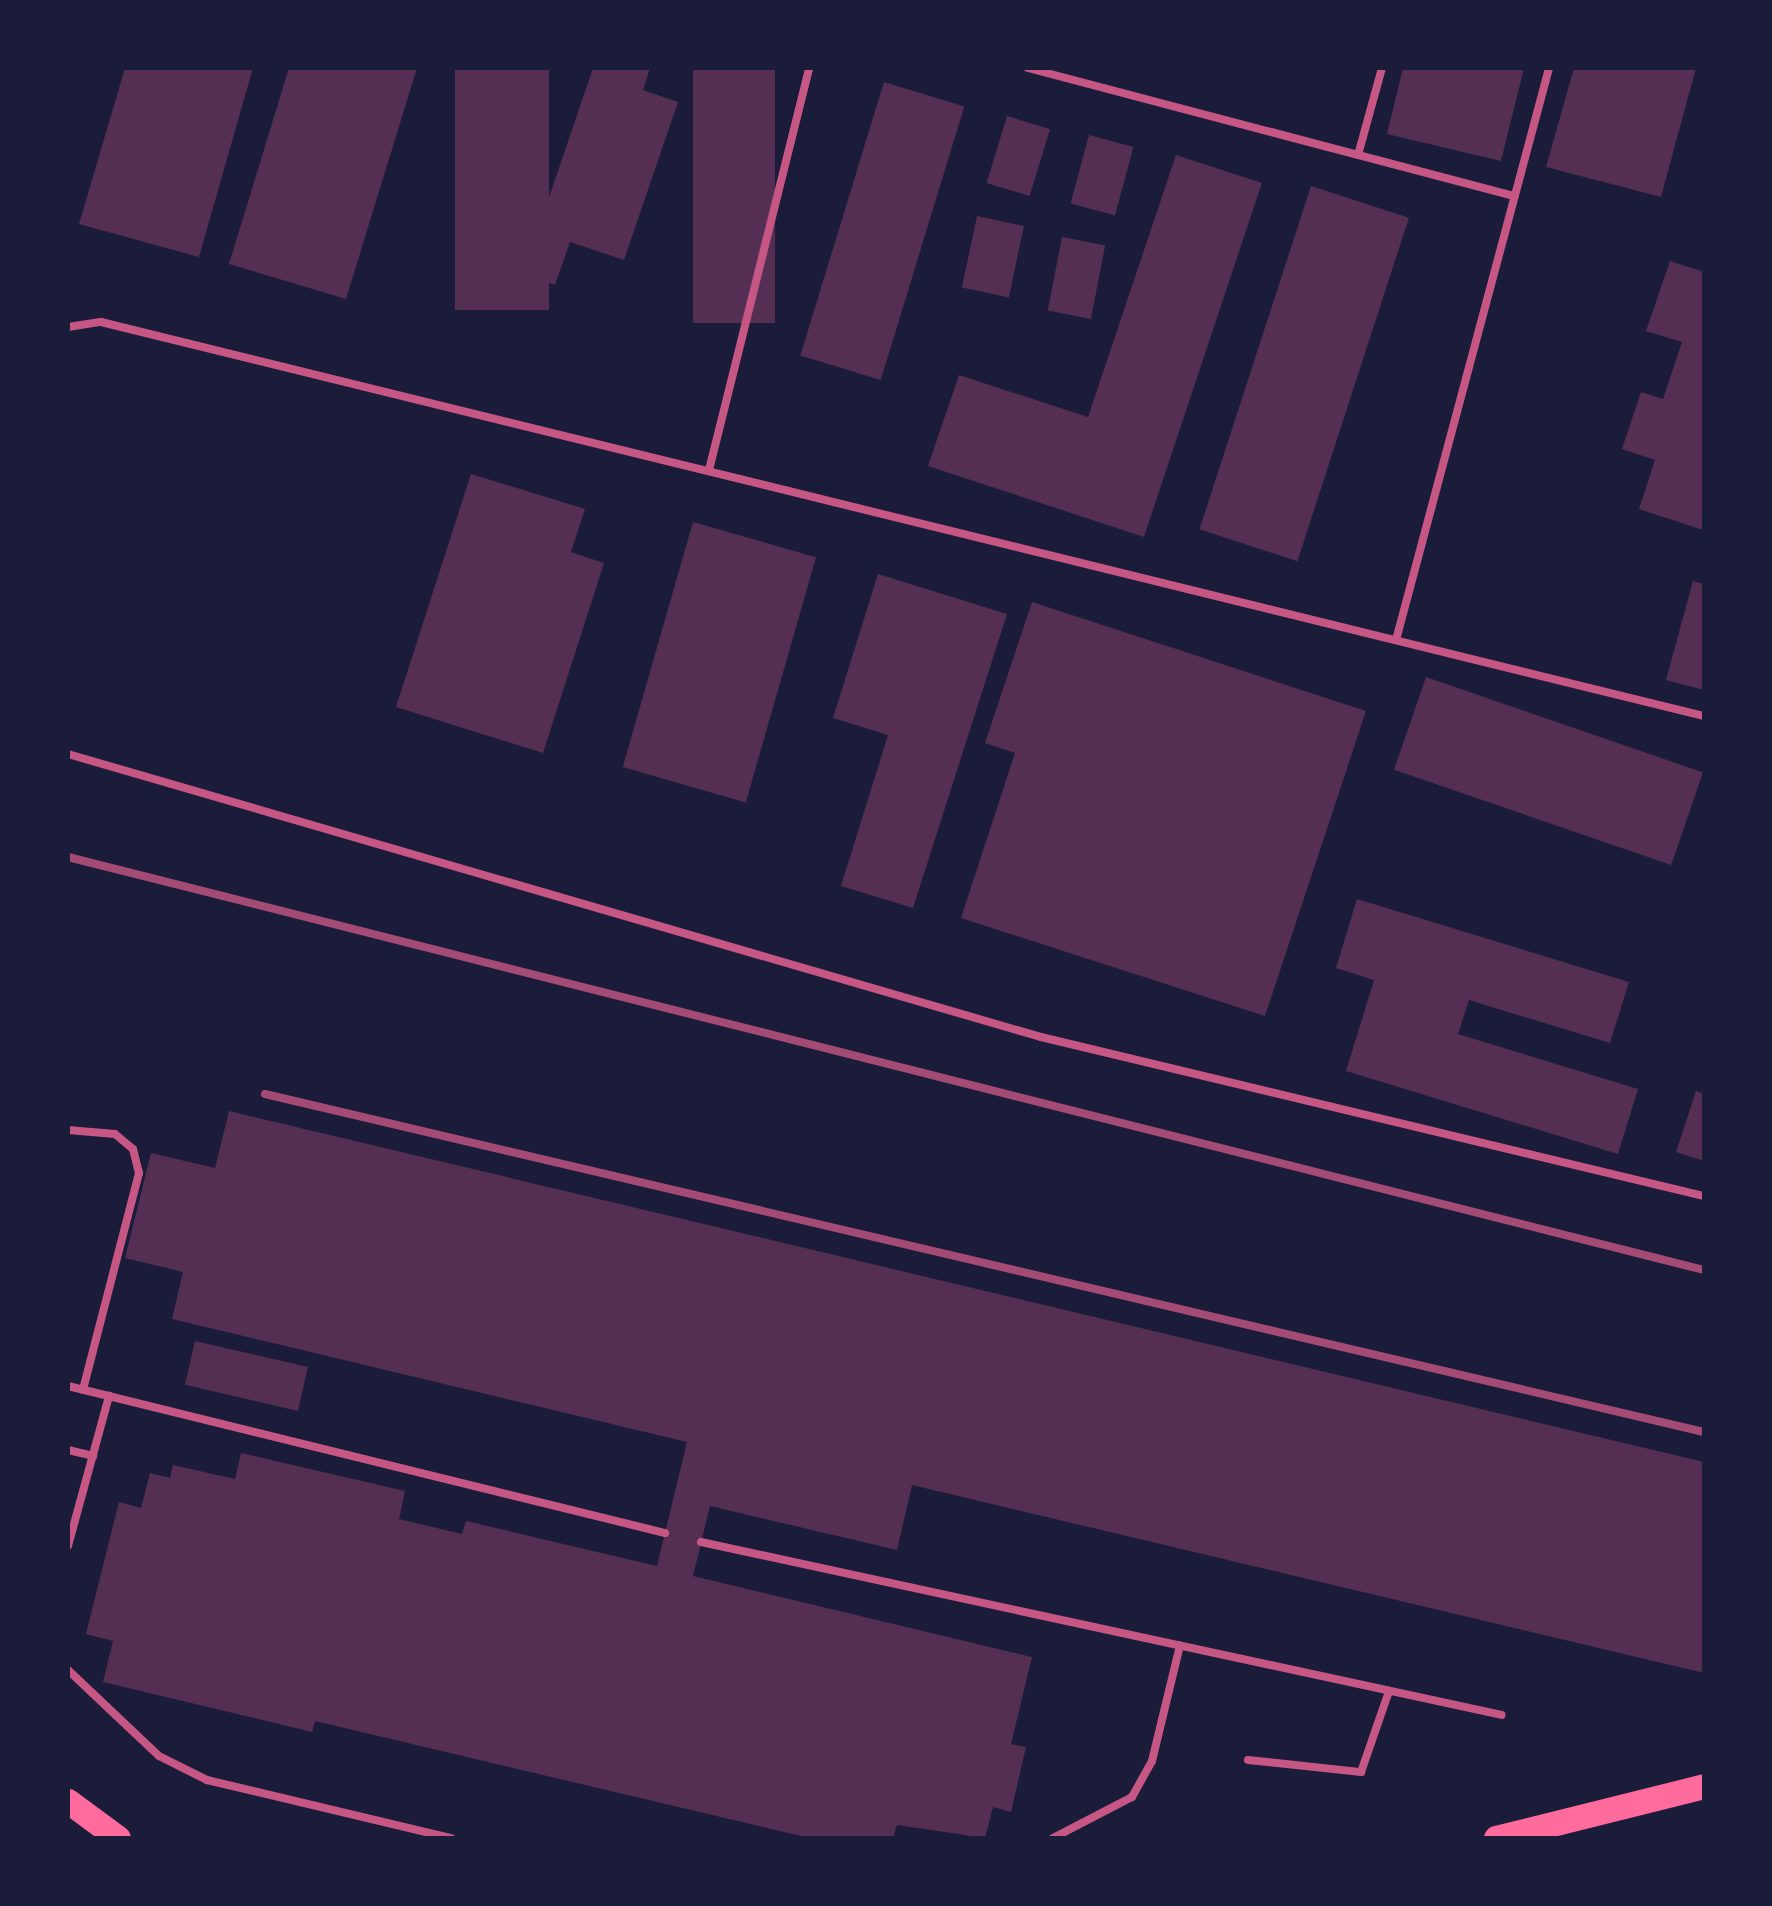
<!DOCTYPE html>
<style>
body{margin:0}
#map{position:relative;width:1772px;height:1906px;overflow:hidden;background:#1b1b3a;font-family:Poppins,sans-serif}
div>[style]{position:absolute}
.building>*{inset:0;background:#542f53;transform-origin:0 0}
.service>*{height:8px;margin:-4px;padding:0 4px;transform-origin:4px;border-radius:4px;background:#c65784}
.primary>*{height:25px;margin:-12.5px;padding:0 12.5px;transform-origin:12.5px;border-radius:12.5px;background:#ff6b9d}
.rail>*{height:8px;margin:-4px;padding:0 4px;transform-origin:4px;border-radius:4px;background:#a44b75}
span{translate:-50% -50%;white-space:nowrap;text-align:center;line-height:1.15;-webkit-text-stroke:10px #1b1b3a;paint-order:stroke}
.frame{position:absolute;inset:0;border:70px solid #1b1b3a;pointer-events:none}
</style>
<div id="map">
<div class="building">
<div style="clip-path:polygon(125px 68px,253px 68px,199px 257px,79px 224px)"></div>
<div style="clip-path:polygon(289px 68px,417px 68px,346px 299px,229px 264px)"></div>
<div style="left:455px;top:68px;width:94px;height:242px"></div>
<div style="clip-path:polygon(593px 68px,650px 68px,643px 90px,678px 102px,624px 260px,570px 242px,555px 285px,523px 274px)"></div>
<div style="left:693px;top:68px;width:82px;height:255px"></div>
<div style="clip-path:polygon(1403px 68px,1524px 68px,1501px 161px,1387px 134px)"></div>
<div style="clip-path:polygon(1574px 68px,1696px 68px,1661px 197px,1546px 167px)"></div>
<div style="left:884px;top:82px;width:84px;height:286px;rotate:17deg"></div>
<div style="left:1007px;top:116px;width:45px;height:70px;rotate:17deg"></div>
<div style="left:1089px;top:135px;width:46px;height:71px;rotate:15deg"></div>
<div style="clip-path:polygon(1176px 155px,1262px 183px,1144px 537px,928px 466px,959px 375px,1088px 417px)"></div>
<div style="left:1311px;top:186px;width:103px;height:361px;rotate:18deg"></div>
<div style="left:977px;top:216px;width:48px;height:73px;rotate:12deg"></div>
<div style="left:1062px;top:237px;width:44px;height:75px;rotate:11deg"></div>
<div style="clip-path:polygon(1670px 261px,1704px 272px,1703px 530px,1639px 509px,1655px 460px,1622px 449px,1641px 392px,1663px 399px,1682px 342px,1646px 331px)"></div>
<div style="clip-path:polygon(471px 474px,585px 509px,571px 552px,604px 563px,543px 753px,396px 707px)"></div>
<div style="left:693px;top:522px;width:128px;height:255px;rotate:16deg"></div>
<div style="clip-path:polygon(878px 574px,1007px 614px,913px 908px,841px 886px,888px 735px,833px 718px)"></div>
<div style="clip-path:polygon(1693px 581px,1704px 584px,1704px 690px,1666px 680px)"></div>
<div style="clip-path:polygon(1032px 602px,1366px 711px,1265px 1016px,961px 918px,1015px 753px,985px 743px)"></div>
<div style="left:1426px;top:677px;width:293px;height:98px;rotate:19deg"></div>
<div style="clip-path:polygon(1357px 899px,1629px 982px,1610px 1043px,1469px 1000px,1458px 1034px,1638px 1089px,1618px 1154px,1346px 1071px,1374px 980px,1336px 968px)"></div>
<div style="clip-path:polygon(1696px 1091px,1704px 1094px,1704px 1161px,1676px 1152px)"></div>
<div style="clip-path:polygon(229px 1111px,1704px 1462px,1704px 1673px,912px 1485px,897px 1550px,710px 1506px,693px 1576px,1032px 1657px,1011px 1744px,1026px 1747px,1011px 1812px,993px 1807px,985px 1838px,897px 1825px,893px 1838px,809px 1838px,315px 1721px,312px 1732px,103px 1682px,113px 1641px,86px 1634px,119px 1502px,141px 1508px,150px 1473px,170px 1478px,173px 1465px,235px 1479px,241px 1453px,405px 1491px,399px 1519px,462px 1534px,466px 1521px,657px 1566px,687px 1442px,172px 1319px,183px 1272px,125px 1258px,151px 1153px,215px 1168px)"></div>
<div style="left:195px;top:1341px;width:116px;height:45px;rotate:13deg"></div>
</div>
<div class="service">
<div style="left:1028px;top:68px;width:503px;rotate:14.76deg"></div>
<div style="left:1358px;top:155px;width:90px;rotate:-74.6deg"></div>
<div style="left:68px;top:327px;width:33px;rotate:-9deg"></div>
<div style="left:101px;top:322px;width:1651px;rotate:13.81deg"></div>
<div style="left:709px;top:470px;width:414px;rotate:-76deg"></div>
<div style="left:1396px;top:640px;width:592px;rotate:-75.02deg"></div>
<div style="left:68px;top:754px;width:1013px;rotate:16.22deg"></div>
<div style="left:1041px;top:1037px;width:682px;rotate:13.49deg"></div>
<div style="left:68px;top:1130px;width:47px;rotate:4.9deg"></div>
<div style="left:115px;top:1134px;width:23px;rotate:40deg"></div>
<div style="left:133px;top:1149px;width:25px;rotate:76deg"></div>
<div style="left:139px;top:1173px;width:224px;rotate:104.5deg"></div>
<div style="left:68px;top:1386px;width:615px;rotate:13.83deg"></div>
<div style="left:68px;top:1450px;width:26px;rotate:13deg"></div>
<div style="left:701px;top:1542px;width:819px;rotate:12.19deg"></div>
<div style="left:68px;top:1546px;width:156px;rotate:-74.7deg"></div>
<div style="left:68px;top:1670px;width:125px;rotate:43.4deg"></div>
<div style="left:159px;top:1756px;width:54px;rotate:26.6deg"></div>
<div style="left:207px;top:1780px;width:251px;rotate:13.4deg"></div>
<div style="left:1248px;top:1760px;width:114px;rotate:6.1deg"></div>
<div style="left:1361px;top:1772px;width:86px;rotate:-70.9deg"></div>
<div style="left:1053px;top:1838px;width:89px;rotate:-27.4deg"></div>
<div style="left:1132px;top:1797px;width:41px;rotate:-60.9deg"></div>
<div style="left:1152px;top:1761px;width:119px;rotate:-76.4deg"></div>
</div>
<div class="primary">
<div style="left:68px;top:1801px;width:62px;rotate:36.5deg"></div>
<div style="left:1496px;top:1838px;width:214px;rotate:-14deg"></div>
</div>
<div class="rail">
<div style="left:68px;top:857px;width:1687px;rotate:14.17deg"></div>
<div style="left:265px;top:1094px;width:1478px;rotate:13.22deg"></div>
</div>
<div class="frame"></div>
</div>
